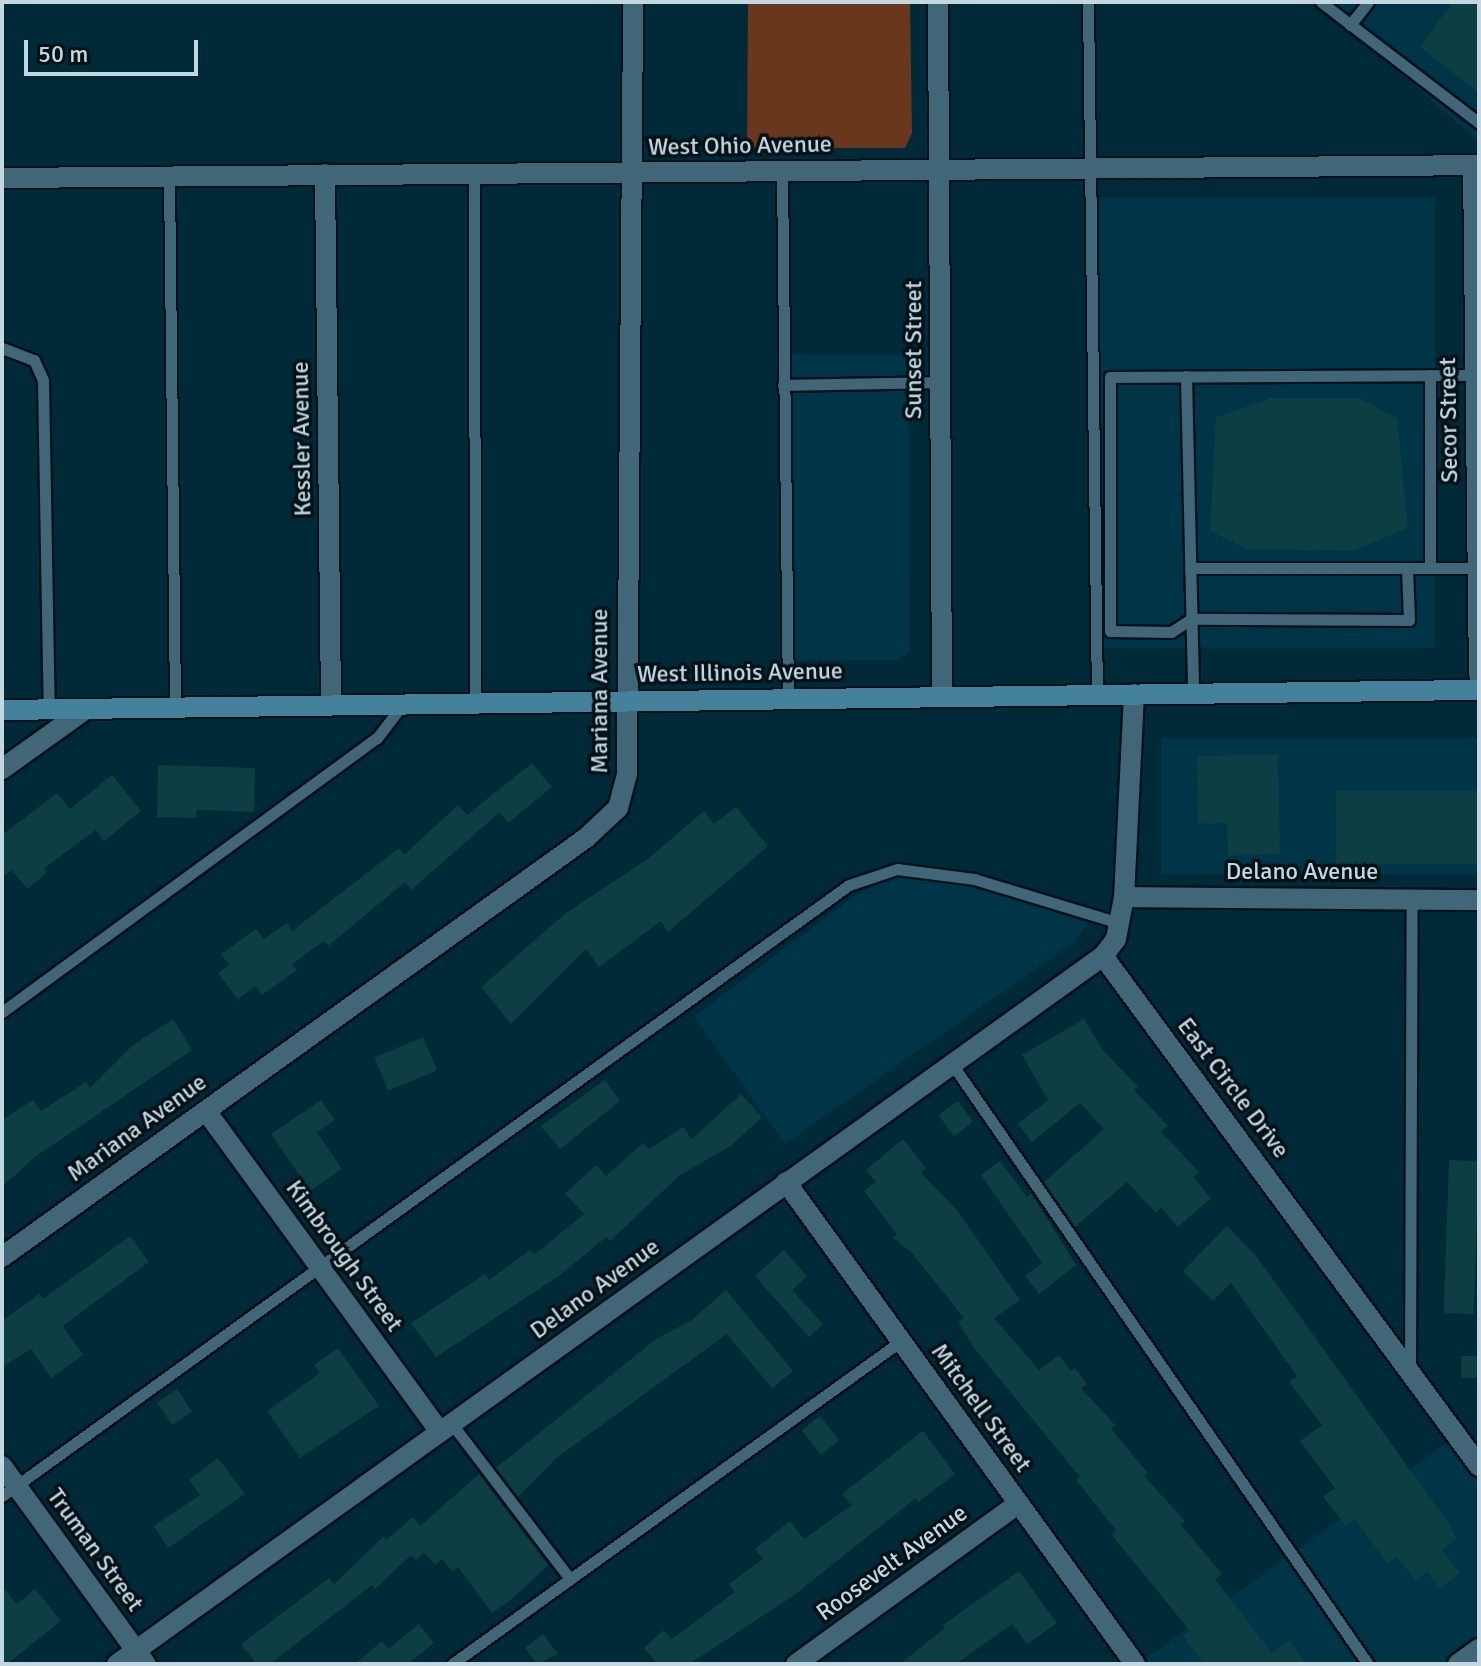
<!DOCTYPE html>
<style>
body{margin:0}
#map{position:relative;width:1481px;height:1666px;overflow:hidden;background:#012a39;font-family:Signika,sans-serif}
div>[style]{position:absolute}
.built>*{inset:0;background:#003547;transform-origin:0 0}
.green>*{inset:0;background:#69371c}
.building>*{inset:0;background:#0d3e44;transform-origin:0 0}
.roads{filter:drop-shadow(2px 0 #011119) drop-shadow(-2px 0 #011119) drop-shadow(0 2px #011119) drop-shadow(0 -2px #011119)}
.service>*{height:11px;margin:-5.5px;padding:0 5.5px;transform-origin:5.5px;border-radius:5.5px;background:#406677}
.minor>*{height:20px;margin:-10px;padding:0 10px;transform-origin:10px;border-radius:10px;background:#406677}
.secondary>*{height:20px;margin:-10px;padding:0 10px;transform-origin:10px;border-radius:10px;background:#44819a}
span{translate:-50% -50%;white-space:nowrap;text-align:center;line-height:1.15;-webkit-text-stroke:7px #031117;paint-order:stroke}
.street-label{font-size:24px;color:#c3d7e1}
.frame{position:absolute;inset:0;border:4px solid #c3d7e1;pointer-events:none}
.scale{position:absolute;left:24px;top:40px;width:174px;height:36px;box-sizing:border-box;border:4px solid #c3d7e1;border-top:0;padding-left:10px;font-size:24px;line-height:28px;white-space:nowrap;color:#c3d7e1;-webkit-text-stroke:6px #031117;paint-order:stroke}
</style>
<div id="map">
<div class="built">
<div style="clip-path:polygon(1316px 2px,1479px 2px,1479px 138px,1476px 138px)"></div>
<div style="left:1435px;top:198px;width:450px;height:339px;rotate:90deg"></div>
<div style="clip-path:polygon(790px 354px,908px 354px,910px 651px,899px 660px,789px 660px)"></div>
<div style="left:1479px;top:738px;width:136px;height:318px;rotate:90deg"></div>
<div style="clip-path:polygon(898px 872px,924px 874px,1089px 920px,1074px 942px,785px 1144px,694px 1017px,856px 895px)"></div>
<div style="clip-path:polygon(1459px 1434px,1479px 1462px,1479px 1664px,1138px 1664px)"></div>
</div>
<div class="green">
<div style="clip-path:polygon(748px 2px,910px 2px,912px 133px,905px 148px,747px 148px)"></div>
</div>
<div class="building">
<div style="clip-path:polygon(1453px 2px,1479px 2px,1479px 93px,1420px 47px)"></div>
<div style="clip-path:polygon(1271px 398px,1359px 398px,1397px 418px,1408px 527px,1355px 551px,1247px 549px,1210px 531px,1216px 417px)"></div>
<div style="clip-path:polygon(1278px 754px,1280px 854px,1228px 856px,1227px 823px,1198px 824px,1197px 756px)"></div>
<div style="clip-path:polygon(532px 763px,552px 787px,508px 823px,500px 812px,411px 890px,405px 882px,328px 946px,324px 941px,292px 964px,297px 970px,262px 995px,256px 986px,238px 999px,218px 973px,229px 965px,221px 954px,256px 929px,264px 939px,287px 923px,292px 931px,399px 848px,404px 855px,458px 805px,467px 815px)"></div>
<div style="clip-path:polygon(158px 765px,255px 768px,254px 812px,197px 810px,196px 818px,157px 817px)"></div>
<div style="clip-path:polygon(112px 775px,141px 811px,104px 841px,96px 830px,44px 868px,47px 872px,28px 889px,11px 870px,2px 878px,2px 835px,57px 793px,70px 809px)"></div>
<div style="left:1336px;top:791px;width:143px;height:73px"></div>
<div style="clip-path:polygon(736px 807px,768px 846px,668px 932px,661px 921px,599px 967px,586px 949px,511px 1024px,481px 987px,566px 913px,649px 858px,704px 811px,714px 824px)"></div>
<div style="clip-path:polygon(173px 1019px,192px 1050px,35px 1157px,2px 1187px,2px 1120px,33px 1100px,41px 1111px,86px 1082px,90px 1088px,133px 1045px)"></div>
<div style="clip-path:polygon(1084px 1019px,1103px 1050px,1138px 1087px,1134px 1090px,1168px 1126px,1161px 1132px,1199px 1172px,1193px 1177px,1211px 1198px,1178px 1227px,1161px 1207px,1156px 1213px,1127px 1182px,1075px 1227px,1044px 1182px,1104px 1129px,1080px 1103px,1032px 1142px,1018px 1124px,1048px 1100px,1022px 1055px)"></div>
<div style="left:423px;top:1037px;width:36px;height:53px;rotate:67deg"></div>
<div style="clip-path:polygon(605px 1080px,620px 1101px,560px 1149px,541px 1126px)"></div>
<div style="clip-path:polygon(741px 1094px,762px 1117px,732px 1145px,680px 1175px,610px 1241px,606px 1237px,559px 1276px,436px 1357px,411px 1323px,485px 1274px,489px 1280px,530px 1250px,534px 1255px,584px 1214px,565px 1194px,596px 1165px,606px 1176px,643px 1143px,649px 1149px,683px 1127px,692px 1139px)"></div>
<div style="clip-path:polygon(321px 1100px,335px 1120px,317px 1132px,342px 1169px,310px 1191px,271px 1134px)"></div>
<div style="left:958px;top:1101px;width:26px;height:24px;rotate:54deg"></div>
<div style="clip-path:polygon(903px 1139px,926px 1168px,921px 1173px,956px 1209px,1020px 1300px,994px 1318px,1039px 1370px,1059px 1355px,1071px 1371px,1075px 1368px,1087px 1384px,1081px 1388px,1115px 1425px,1111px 1429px,1148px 1473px,1144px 1476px,1185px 1521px,1181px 1525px,1222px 1574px,1215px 1579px,1272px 1653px,1290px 1641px,1306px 1664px,1204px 1664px,1183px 1636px,1190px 1631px,1112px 1535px,1116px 1530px,1076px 1480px,1080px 1477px,975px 1349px,958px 1322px,964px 1318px,911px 1252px,893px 1238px,897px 1234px,864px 1191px,876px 1182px,866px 1170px)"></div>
<div style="left:1449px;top:1160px;width:30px;height:153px;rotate:2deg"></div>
<div style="clip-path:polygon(1000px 1161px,1027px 1197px,1031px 1193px,1076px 1265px,1039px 1294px,1025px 1276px,1042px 1263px,981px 1175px)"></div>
<div style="clip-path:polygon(1227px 1226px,1257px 1257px,1447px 1521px,1457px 1539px,1442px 1550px,1460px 1573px,1440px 1588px,1427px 1572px,1416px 1581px,1397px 1557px,1387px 1563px,1355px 1519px,1346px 1526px,1323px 1497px,1335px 1488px,1300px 1441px,1322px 1425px,1289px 1382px,1297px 1376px,1231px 1283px,1213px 1301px,1183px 1271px)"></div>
<div style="clip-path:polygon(130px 1236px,149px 1262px,63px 1326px,83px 1355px,51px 1378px,31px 1349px,2px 1367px,2px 1321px,39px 1294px,43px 1299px)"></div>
<div style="clip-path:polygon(784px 1250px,807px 1276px,792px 1290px,823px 1324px,809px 1337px,755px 1276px)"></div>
<div style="clip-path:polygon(726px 1290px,793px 1371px,772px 1388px,727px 1334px,555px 1459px,518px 1497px,496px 1468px,656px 1339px,692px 1320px)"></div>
<div style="clip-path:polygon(338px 1348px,379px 1406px,300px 1458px,267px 1411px,320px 1373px,314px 1365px)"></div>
<div style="left:1479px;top:1356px;width:22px;height:18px;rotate:90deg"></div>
<div style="left:177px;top:1389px;width:27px;height:24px;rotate:56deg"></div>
<div style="left:820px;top:1416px;width:31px;height:23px;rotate:52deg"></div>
<div style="clip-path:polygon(923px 1431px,955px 1474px,918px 1502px,916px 1498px,793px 1596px,689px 1664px,658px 1664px,644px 1648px,664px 1630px,672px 1639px,735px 1592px,729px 1584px,763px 1559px,755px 1549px,790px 1521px,804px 1539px,852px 1505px,842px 1494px)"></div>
<div style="clip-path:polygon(218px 1458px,245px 1494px,168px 1548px,154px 1526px,200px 1495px,189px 1480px)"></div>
<div style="clip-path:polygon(479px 1474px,548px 1565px,513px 1598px,492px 1613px,458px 1567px,453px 1572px,442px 1559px,435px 1565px,424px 1553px,416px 1560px,411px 1555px,375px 1589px,372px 1585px,270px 1664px,256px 1664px,241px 1644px,329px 1578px,334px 1584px,383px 1537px,386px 1540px,413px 1517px,420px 1526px)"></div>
<div style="clip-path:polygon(1019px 1571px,1057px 1623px,1027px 1644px,1012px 1624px,956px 1664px,900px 1664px,945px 1628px,943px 1625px)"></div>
<div style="clip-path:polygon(2px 1586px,17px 1604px,35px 1589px,61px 1621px,7px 1664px,2px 1664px)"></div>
<div style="clip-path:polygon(419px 1624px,434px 1643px,408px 1664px,355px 1664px,382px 1641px,388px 1649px)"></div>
<div style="clip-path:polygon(543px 1634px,558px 1654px,537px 1664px,525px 1648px)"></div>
</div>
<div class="roads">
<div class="service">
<div style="left:1088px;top:2px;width:693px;rotate:89.26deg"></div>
<div style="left:1321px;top:2px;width:199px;rotate:37.4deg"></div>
<div style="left:1350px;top:25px;width:29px;rotate:-52deg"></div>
<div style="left:782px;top:172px;width:526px;rotate:89.35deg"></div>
<div style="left:474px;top:174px;width:527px;rotate:89.89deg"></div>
<div style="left:169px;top:176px;width:530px;rotate:89.35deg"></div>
<div style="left:2px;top:348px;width:34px;rotate:21deg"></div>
<div style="left:34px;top:360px;width:22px;rotate:66deg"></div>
<div style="left:43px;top:380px;width:329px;rotate:89deg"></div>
<div style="left:1186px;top:376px;width:317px;rotate:88.7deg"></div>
<div style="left:783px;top:385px;width:157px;rotate:-1.1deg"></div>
<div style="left:1430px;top:567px;width:192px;rotate:-90deg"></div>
<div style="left:1190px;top:568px;width:288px"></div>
<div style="left:1407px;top:568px;width:52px;rotate:87.8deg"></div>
<div style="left:1409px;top:620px;width:218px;rotate:-179.7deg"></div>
<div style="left:1191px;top:619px;width:24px;rotate:147deg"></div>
<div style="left:1171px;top:632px;width:61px;rotate:-179.1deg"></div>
<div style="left:1110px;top:631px;width:254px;rotate:-90deg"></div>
<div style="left:1110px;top:377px;width:364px;rotate:-0.3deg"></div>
<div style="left:2px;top:1012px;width:464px;rotate:-36.2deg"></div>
<div style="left:377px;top:738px;width:43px;rotate:-52.6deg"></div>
<div style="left:952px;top:1064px;width:730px;rotate:55.27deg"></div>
<div style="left:1410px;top:1370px;width:471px;rotate:-89.8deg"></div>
<div style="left:452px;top:1424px;width:195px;rotate:52.7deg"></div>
<div style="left:2px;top:1496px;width:1044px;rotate:-35.81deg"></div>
<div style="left:849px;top:885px;width:51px;rotate:-18.4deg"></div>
<div style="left:897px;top:869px;width:78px;rotate:7.4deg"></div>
<div style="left:974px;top:879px;width:152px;rotate:16.8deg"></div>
<div style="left:452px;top:1664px;width:553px;rotate:-35.73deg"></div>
</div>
<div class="minor">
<div style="left:938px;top:2px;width:695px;rotate:89.67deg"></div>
<div style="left:1473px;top:165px;width:510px;rotate:89.33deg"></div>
<div style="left:325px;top:174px;width:529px;rotate:89.35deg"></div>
<div style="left:2px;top:178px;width:1477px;rotate:-0.5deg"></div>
<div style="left:1134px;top:694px;width:203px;rotate:92.8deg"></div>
<div style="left:1124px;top:897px;width:43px;rotate:100.8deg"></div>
<div style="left:1116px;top:939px;width:21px;rotate:127deg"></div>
<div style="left:1103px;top:956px;width:634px;rotate:53.6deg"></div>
<div style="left:2px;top:769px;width:103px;rotate:-35.5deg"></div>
<div style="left:1124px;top:897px;width:355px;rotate:0.5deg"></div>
<div style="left:206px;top:1111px;width:397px;rotate:53.9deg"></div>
<div style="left:786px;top:1182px;width:595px;rotate:54.09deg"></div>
<div style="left:2px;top:1257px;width:719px;rotate:-35.66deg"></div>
<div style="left:586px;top:838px;width:44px;rotate:-43.2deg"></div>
<div style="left:618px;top:808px;width:35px;rotate:-75deg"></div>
<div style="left:627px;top:774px;width:772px;rotate:-89.55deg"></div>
<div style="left:2px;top:1466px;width:245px;rotate:54deg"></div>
<div style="left:117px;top:1664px;width:1214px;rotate:-35.68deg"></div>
<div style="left:796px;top:1664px;width:274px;rotate:-35.8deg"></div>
<div style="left:1458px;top:1664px;width:26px;rotate:-36deg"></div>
</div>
<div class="secondary">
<div style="left:2px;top:710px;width:1477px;rotate:-0.78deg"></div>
</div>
</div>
<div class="street-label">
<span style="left:740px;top:146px;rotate:-1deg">West Ohio Avenue</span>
<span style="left:914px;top:350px;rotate:-90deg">Sunset Street</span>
<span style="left:1449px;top:420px;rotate:-91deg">Secor Street</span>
<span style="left:302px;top:439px;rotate:-91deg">Kessler Avenue</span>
<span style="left:740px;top:673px;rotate:-1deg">West Illinois Avenue</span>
<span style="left:600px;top:691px;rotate:-90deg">Mariana Avenue</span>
<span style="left:1302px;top:872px">Delano Avenue</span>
<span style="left:1233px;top:1088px;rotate:53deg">East Circle Drive</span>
<span style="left:137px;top:1128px;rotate:-36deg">Mariana Avenue</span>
<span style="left:344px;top:1256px;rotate:54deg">Kimbrough Street</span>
<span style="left:595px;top:1289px;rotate:-36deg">Delano Avenue</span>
<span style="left:981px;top:1408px;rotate:54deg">Mitchell Street</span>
<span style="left:95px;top:1550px;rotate:54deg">Truman Street</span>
<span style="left:892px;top:1563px;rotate:-36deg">Roosevelt Avenue</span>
</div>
<div class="frame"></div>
<div class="scale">50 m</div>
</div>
